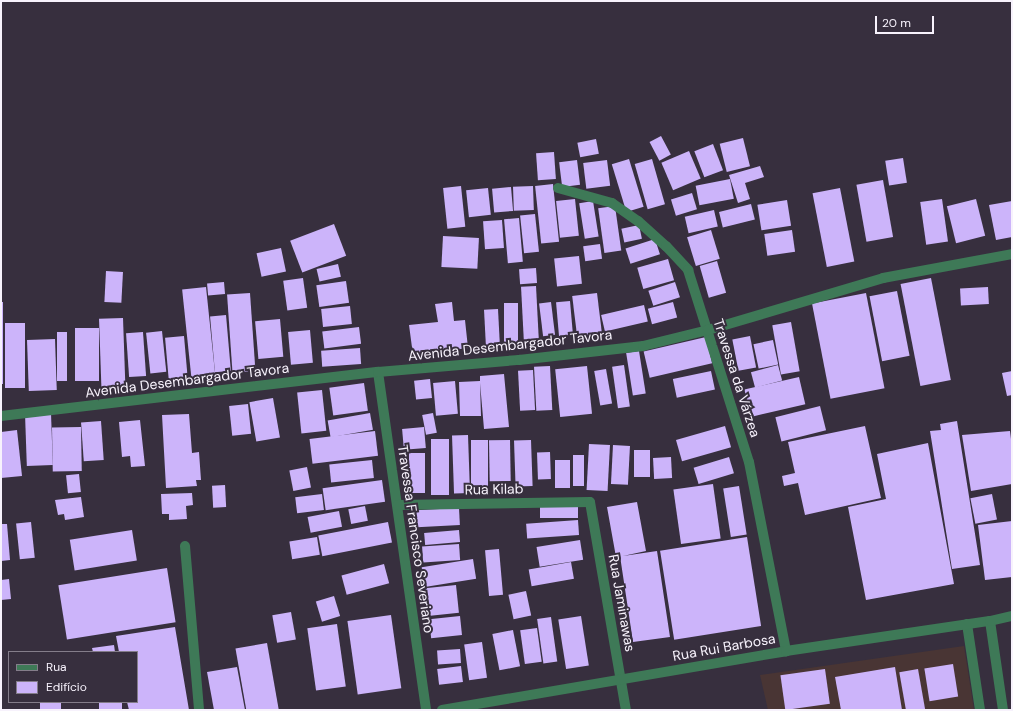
<!DOCTYPE html>
<meta charset="utf-8">
<style>
body{margin:0}
#map{position:relative;width:1013px;height:711px;overflow:hidden;background:#372f3e;font-family:"DM Sans",sans-serif}
div>[style]{position:absolute}
.medical>*{inset:0;background:#493534}
.building>*{inset:0;background:#ccb4fa;transform-origin:0 0}
.minor>*{height:10px;margin:-5px;padding:0 5px;transform-origin:5px;border-radius:5px;background:#3e7957}
span{translate:-50% -50%;white-space:nowrap;text-align:center;line-height:1.15;-webkit-text-stroke:4px #372f3e;paint-order:stroke}
.street-label{font-size:14px;color:#f7f2fc}
.frame{position:absolute;inset:0;border:2px solid #f7f2fc;pointer-events:none}
.legend{position:absolute;left:8px;top:651px;width:130px;height:52px;box-sizing:border-box;background:#372f3e;border:1px solid #847d8a;margin:0;padding:5px 7px;list-style:none;font-size:12px;color:#f7f2fc}
.legend li{display:flex;align-items:center;gap:8px;height:20px}
.legend b{width:20px;border:1px solid #847d8a}
.scale{position:absolute;left:875px;top:16px;width:59px;height:18px;box-sizing:border-box;border:2px solid #f7f2fc;border-top:0;padding-left:5px;font-size:12px;line-height:14px;white-space:nowrap;color:#f7f2fc;-webkit-text-stroke:3px #372f3e;paint-order:stroke}
</style>
<div id="map">
<div class="medical">
<div style="clip-path:polygon(964px 646px,974px 710px,768px 710px,760px 675px)"></div>
</div>
<div class="building">
<div style="left:661px;top:136px;width:21px;height:13px;rotate:62deg"></div>
<div style="left:743px;top:138px;width:29px;height:24px;rotate:76deg"></div>
<div style="left:596px;top:139px;width:15px;height:19px;rotate:79deg"></div>
<div style="left:713px;top:144px;width:28px;height:20px;rotate:69deg"></div>
<div style="left:689px;top:151px;width:30px;height:30px;rotate:67deg"></div>
<div style="left:554px;top:152px;width:27px;height:18px;rotate:86deg"></div>
<div style="left:903px;top:158px;width:25px;height:18px;rotate:81deg"></div>
<div style="left:629px;top:159px;width:50px;height:18px;rotate:73deg"></div>
<div style="left:652px;top:159px;width:47px;height:18px;rotate:74deg"></div>
<div style="left:577px;top:160px;width:25px;height:18px;rotate:83deg"></div>
<div style="left:607px;top:160px;width:26px;height:24px;rotate:83deg"></div>
<div style="clip-path:polygon(760px 166px,764px 177px,745px 183px,750px 199px,738px 203px,729px 175px)"></div>
<div style="left:730px;top:179px;width:20px;height:35px;rotate:79deg"></div>
<div style="left:883px;top:180px;width:58px;height:27px;rotate:80deg"></div>
<div style="left:553px;top:184px;width:58px;height:18px;rotate:84deg"></div>
<div style="left:461px;top:186px;width:41px;height:18px;rotate:84deg"></div>
<div style="left:533px;top:186px;width:24px;height:20px;rotate:88deg"></div>
<div style="left:511px;top:187px;width:24px;height:19px;rotate:85deg"></div>
<div style="left:488px;top:188px;width:27px;height:22px;rotate:84deg"></div>
<div style="left:840px;top:188px;width:75px;height:28px;rotate:79deg"></div>
<div style="left:692px;top:193px;width:17px;height:22px;rotate:73deg"></div>
<div style="left:575px;top:199px;width:37px;height:19px;rotate:84deg"></div>
<div style="left:942px;top:199px;width:43px;height:22px;rotate:82deg"></div>
<div style="left:976px;top:199px;width:38px;height:30px;rotate:76deg"></div>
<div style="left:787px;top:200px;width:26px;height:30px;rotate:81deg"></div>
<div style="left:593px;top:201px;width:36px;height:14px;rotate:81deg"></div>
<div style="clip-path:polygon(1012px 201px,1012px 237px,996px 240px,989px 205px)"></div>
<div style="left:751px;top:204px;width:16px;height:33px;rotate:76deg"></div>
<div style="left:615px;top:206px;width:45px;height:17px;rotate:82deg"></div>
<div style="left:714px;top:210px;width:17px;height:30px;rotate:77deg"></div>
<div style="left:535px;top:214px;width:38px;height:15px;rotate:84deg"></div>
<div style="left:519px;top:218px;width:44px;height:15px;rotate:85deg"></div>
<div style="left:502px;top:220px;width:28px;height:19px;rotate:86deg"></div>
<div style="left:334px;top:224px;width:34px;height:47px;rotate:69deg"></div>
<div style="left:639px;top:225px;width:14px;height:18px;rotate:78deg"></div>
<div style="left:711px;top:230px;width:30px;height:25px;rotate:73deg"></div>
<div style="left:792px;top:230px;width:22px;height:28px;rotate:82deg"></div>
<div style="left:443px;top:236px;width:36px;height:31px;rotate:3deg"></div>
<div style="left:655px;top:239px;width:16px;height:31px;rotate:72deg"></div>
<div style="left:600px;top:244px;width:15px;height:17px;rotate:82deg"></div>
<div style="left:281px;top:248px;width:24px;height:25px;rotate:78deg"></div>
<div style="left:579px;top:256px;width:28px;height:25px;rotate:84deg"></div>
<div style="left:668px;top:259px;width:22px;height:32px;rotate:74deg"></div>
<div style="left:717px;top:261px;width:33px;height:18px;rotate:74deg"></div>
<div style="left:338px;top:264px;width:13px;height:22px;rotate:77deg"></div>
<div style="left:536px;top:268px;width:15px;height:17px;rotate:86deg"></div>
<div style="left:106px;top:271px;width:17px;height:31px;rotate:3deg"></div>
<div style="left:303px;top:278px;width:30px;height:20px;rotate:82deg"></div>
<div style="left:931px;top:278px;width:104px;height:31px;rotate:79deg"></div>
<div style="left:346px;top:281px;width:22px;height:30px;rotate:82deg"></div>
<div style="left:224px;top:282px;width:12px;height:17px;rotate:85deg"></div>
<div style="left:675px;top:282px;width:16px;height:28px;rotate:72deg"></div>
<div style="left:536px;top:286px;width:58px;height:15px;rotate:87deg"></div>
<div style="left:206px;top:287px;width:89px;height:24px;rotate:84deg"></div>
<div style="left:988px;top:287px;width:17px;height:28px;rotate:87deg"></div>
<div style="left:897px;top:291px;width:66px;height:28px;rotate:79deg"></div>
<div style="left:250px;top:293px;width:78px;height:23px;rotate:86deg"></div>
<div style="left:597px;top:293px;width:41px;height:25px;rotate:83deg"></div>
<div style="left:866px;top:293px;width:97px;height:55px;rotate:79deg"></div>
<div style="left:570px;top:301px;width:34px;height:14px;rotate:85deg"></div>
<div style="left:1px;top:302px;width:2px;height:82px"></div>
<div style="clip-path:polygon(452px 302px,454px 321px,465px 320px,468px 348px,413px 355px,409px 325px,438px 322px,435px 304px)"></div>
<div style="left:551px;top:302px;width:33px;height:12px;rotate:83deg"></div>
<div style="left:673px;top:302px;width:16px;height:26px;rotate:75deg"></div>
<div style="left:504px;top:303px;width:14px;height:41px"></div>
<div style="left:644px;top:305px;width:17px;height:44px;rotate:77deg"></div>
<div style="left:350px;top:306px;width:18px;height:29px;rotate:84deg"></div>
<div style="left:498px;top:309px;width:37px;height:14px;rotate:87deg"></div>
<div style="left:226px;top:315px;width:56px;height:16px;rotate:85deg"></div>
<div style="left:123px;top:318px;width:69px;height:24px;rotate:88deg"></div>
<div style="left:280px;top:319px;width:38px;height:25px;rotate:85deg"></div>
<div style="left:791px;top:322px;width:50px;height:19px;rotate:80deg"></div>
<div style="left:5px;top:323px;width:20px;height:65px"></div>
<div style="left:359px;top:327px;width:17px;height:37px;rotate:83deg"></div>
<div style="left:75px;top:328px;width:24px;height:53px"></div>
<div style="left:310px;top:330px;width:33px;height:22px;rotate:85deg"></div>
<div style="left:162px;top:331px;width:41px;height:16px;rotate:84deg"></div>
<div style="left:57px;top:332px;width:10px;height:49px"></div>
<div style="left:143px;top:332px;width:44px;height:17px;rotate:86deg"></div>
<div style="left:184px;top:336px;width:43px;height:19px;rotate:85deg"></div>
<div style="left:750px;top:336px;width:32px;height:18px;rotate:79deg"></div>
<div style="left:706px;top:337px;width:27px;height:64px;rotate:77deg"></div>
<div style="left:55px;top:339px;width:51px;height:28px;rotate:88deg"></div>
<div style="left:773px;top:340px;width:25px;height:20px;rotate:78deg"></div>
<div style="left:360px;top:348px;width:16px;height:39px;rotate:86deg"></div>
<div style="left:639px;top:351px;width:43px;height:13px;rotate:81deg"></div>
<div style="left:624px;top:365px;width:42px;height:12px;rotate:82deg"></div>
<div style="left:778px;top:365px;width:16px;height:28px;rotate:75deg"></div>
<div style="left:550px;top:366px;width:44px;height:16px;rotate:87deg"></div>
<div style="left:587px;top:366px;width:48px;height:32px;rotate:84deg"></div>
<div style="left:606px;top:369px;width:35px;height:12px;rotate:80deg"></div>
<div style="left:533px;top:370px;width:40px;height:15px;rotate:87deg"></div>
<div style="left:711px;top:371px;width:19px;height:39px;rotate:78deg"></div>
<div style="clip-path:polygon(1012px 371px,1012px 395px,1007px 396px,1002px 373px)"></div>
<div style="clip-path:polygon(504px 374px,509px 427px,484px 429px,480px 383px,481px 416px,460px 416px,459px 382px,480px 381px,480px 376px)"></div>
<div style="left:799px;top:377px;width:28px;height:56px;rotate:77deg"></div>
<div style="left:430px;top:379px;width:19px;height:16px;rotate:84deg"></div>
<div style="left:455px;top:381px;width:33px;height:22px;rotate:85deg"></div>
<div style="left:364px;top:383px;width:28px;height:35px;rotate:82deg"></div>
<div style="left:322px;top:390px;width:41px;height:25px;rotate:84deg"></div>
<div style="left:273px;top:398px;width:40px;height:24px;rotate:80deg"></div>
<div style="left:248px;top:404px;width:30px;height:19px;rotate:84deg"></div>
<div style="left:820px;top:406px;width:25px;height:46px;rotate:76deg"></div>
<div style="left:51px;top:413px;width:52px;height:26px;rotate:88deg"></div>
<div style="left:370px;top:413px;width:17px;height:43px;rotate:80deg"></div>
<div style="left:433px;top:413px;width:20px;height:11px;rotate:79deg"></div>
<div style="clip-path:polygon(189px 414px,192px 453px,199px 452px,201px 480px,196px 480px,197px 486px,166px 488px,162px 415px)"></div>
<div style="clip-path:polygon(140px 420px,145px 466px,131px 467px,130px 456px,122px 457px,119px 422px)"></div>
<div style="left:101px;top:421px;width:39px;height:20px;rotate:86deg"></div>
<div style="clip-path:polygon(957px 421px,980px 565px,952px 569px,930px 431px,941px 430px,940px 424px)"></div>
<div style="left:725px;top:426px;width:22px;height:51px;rotate:74deg"></div>
<div style="clip-path:polygon(865px 426px,881px 498px,805px 515px,798px 483px,784px 486px,782px 476px,795px 473px,788px 442px)"></div>
<div style="left:81px;top:427px;width:44px;height:29px;rotate:89deg"></div>
<div style="left:424px;top:427px;width:21px;height:22px;rotate:85deg"></div>
<div style="clip-path:polygon(17px 430px,22px 476px,1px 478px,1px 432px)"></div>
<div style="left:375px;top:431px;width:25px;height:66px;rotate:83deg"></div>
<div style="clip-path:polygon(1010px 431px,1012px 447px,1012px 484px,971px 491px,962px 435px)"></div>
<div style="left:468px;top:435px;width:58px;height:16px;rotate:88deg"></div>
<div style="left:431px;top:439px;width:18px;height:56px"></div>
<div style="left:471px;top:440px;width:17px;height:53px"></div>
<div style="left:510px;top:440px;width:41px;height:21px;rotate:89deg"></div>
<div style="left:531px;top:440px;width:46px;height:17px;rotate:88deg"></div>
<div style="clip-path:polygon(928px 443px,954px 584px,866px 600px,848px 507px,886px 499px,877px 454px)"></div>
<div style="left:589px;top:444px;width:21px;height:46px;rotate:3deg"></div>
<div style="left:613px;top:445px;width:17px;height:39px;rotate:3deg"></div>
<div style="left:634px;top:450px;width:16px;height:27px"></div>
<div style="left:550px;top:452px;width:27px;height:13px;rotate:88deg"></div>
<div style="left:409px;top:453px;width:16px;height:40px"></div>
<div style="left:573px;top:455px;width:11px;height:31px"></div>
<div style="left:671px;top:457px;width:21px;height:18px;rotate:87deg"></div>
<div style="left:729px;top:457px;width:17px;height:37px;rotate:73deg"></div>
<div style="left:372px;top:460px;width:18px;height:43px;rotate:84deg"></div>
<div style="left:555px;top:460px;width:15px;height:28px"></div>
<div style="left:307px;top:467px;width:21px;height:18px;rotate:79deg"></div>
<div style="left:79px;top:474px;width:18px;height:13px;rotate:84deg"></div>
<div style="left:382px;top:480px;width:22px;height:60px;rotate:82deg"></div>
<div style="left:713px;top:484px;width:55px;height:40px;rotate:82deg"></div>
<div style="left:225px;top:485px;width:22px;height:13px;rotate:87deg"></div>
<div style="left:739px;top:486px;width:49px;height:16px;rotate:81deg"></div>
<div style="clip-path:polygon(192px 493px,193px 505px,186px 506px,187px 519px,169px 520px,169px 514px,162px 514px,161px 494px)"></div>
<div style="left:322px;top:494px;width:16px;height:27px;rotate:83deg"></div>
<div style="left:992px;top:494px;width:26px;height:22px;rotate:79deg"></div>
<div style="clip-path:polygon(81px 497px,84px 517px,65px 520px,64px 514px,58px 515px,55px 500px)"></div>
<div style="clip-path:polygon(637px 502px,646px 551px,623px 556px,657px 551px,670px 637px,633px 642px,620px 556px,616px 557px,607px 507px)"></div>
<div style="left:578px;top:505px;width:13px;height:38px;rotate:90deg"></div>
<div style="left:365px;top:506px;width:15px;height:17px;rotate:79deg"></div>
<div style="left:459px;top:508px;width:17px;height:43px;rotate:87deg"></div>
<div style="left:339px;top:511px;width:16px;height:32px;rotate:79deg"></div>
<div style="left:578px;top:520px;width:15px;height:52px;rotate:86deg"></div>
<div style="clip-path:polygon(1012px 521px,1012px 577px,985px 580px,978px 525px)"></div>
<div style="left:31px;top:522px;width:36px;height:15px;rotate:84deg"></div>
<div style="left:388px;top:522px;width:21px;height:71px;rotate:79deg"></div>
<div style="clip-path:polygon(1px 524px,7px 524px,10px 560px,1px 561px)"></div>
<div style="left:132px;top:530px;width:31px;height:63px;rotate:81deg"></div>
<div style="left:459px;top:530px;width:12px;height:35px;rotate:85deg"></div>
<div style="left:317px;top:537px;width:18px;height:28px;rotate:81deg"></div>
<div style="left:747px;top:537px;width:90px;height:88px;rotate:81deg"></div>
<div style="left:580px;top:540px;width:20px;height:44px;rotate:81deg"></div>
<div style="left:459px;top:544px;width:16px;height:37px;rotate:86deg"></div>
<div style="left:499px;top:549px;width:46px;height:14px;rotate:85deg"></div>
<div style="left:473px;top:559px;width:20px;height:52px;rotate:81deg"></div>
<div style="left:571px;top:562px;width:17px;height:43px;rotate:80deg"></div>
<div style="left:384px;top:564px;width:20px;height:44px;rotate:75deg"></div>
<div style="left:167px;top:568px;width:55px;height:110px;rotate:81deg"></div>
<div style="clip-path:polygon(9px 579px,11px 599px,1px 600px,1px 580px)"></div>
<div style="left:456px;top:585px;width:28px;height:31px;rotate:84deg"></div>
<div style="left:526px;top:591px;width:25px;height:18px;rotate:78deg"></div>
<div style="left:334px;top:596px;width:21px;height:19px;rotate:73deg"></div>
<div style="left:291px;top:612px;width:28px;height:19px;rotate:80deg"></div>
<div style="left:391px;top:615px;width:74px;height:44px;rotate:82deg"></div>
<div style="left:460px;top:616px;width:19px;height:31px;rotate:84deg"></div>
<div style="left:581px;top:616px;width:50px;height:23px;rotate:81deg"></div>
<div style="left:551px;top:617px;width:45px;height:14px;rotate:82deg"></div>
<div style="left:337px;top:624px;width:63px;height:30px;rotate:82deg"></div>
<div style="clip-path:polygon(175px 627px,189px 710px,129px 710px,127px 702px,137px 702px,137px 652px,119px 652px,116px 636px)"></div>
<div style="left:537px;top:628px;width:34px;height:17px;rotate:82deg"></div>
<div style="left:513px;top:630px;width:37px;height:21px;rotate:79deg"></div>
<div style="left:482px;top:642px;width:36px;height:18px;rotate:82deg"></div>
<div style="left:267px;top:643px;width:68px;height:32px;rotate:80deg"></div>
<div style="clip-path:polygon(114px 645px,115px 652px,93px 652px,92px 648px)"></div>
<div style="left:460px;top:649px;width:14px;height:23px;rotate:86deg"></div>
<div style="left:953px;top:664px;width:33px;height:29px;rotate:81deg"></div>
<div style="left:461px;top:666px;width:16px;height:24px;rotate:83deg"></div>
<div style="clip-path:polygon(237px 667px,245px 710px,214px 710px,207px 672px)"></div>
<div style="clip-path:polygon(895px 667px,902px 710px,841px 710px,835px 677px)"></div>
<div style="left:825px;top:669px;width:35px;height:45px;rotate:82deg"></div>
<div style="left:918px;top:669px;width:42px;height:19px;rotate:80deg"></div>
<div style="left:40px;top:702px;width:21px;height:8px"></div>
<div style="left:99px;top:702px;width:23px;height:8px"></div>
</div>
<div class="minor">
<div style="left:558px;top:188px;width:56px;rotate:15.5deg"></div>
<div style="left:612px;top:203px;width:32px;rotate:35deg"></div>
<div style="left:638px;top:221px;width:38px;rotate:42deg"></div>
<div style="left:666px;top:246px;width:33px;rotate:47deg"></div>
<div style="left:688px;top:270px;width:201px;rotate:72.4deg"></div>
<div style="left:749px;top:462px;width:193px;rotate:78.9deg"></div>
<div style="left:378px;top:372px;width:341px;rotate:81.9deg"></div>
<div style="left:1px;top:416px;width:380px;rotate:-6.7deg"></div>
<div style="left:378px;top:372px;width:142px;rotate:-4.9deg"></div>
<div style="left:519px;top:360px;width:125px;rotate:-6.4deg"></div>
<div style="left:643px;top:346px;width:67px;rotate:-13.8deg"></div>
<div style="left:708px;top:330px;width:183px;rotate:-16.5deg"></div>
<div style="left:883px;top:278px;width:131px;rotate:-10.5deg"></div>
<div style="left:398px;top:505px;width:192px;rotate:-0.9deg"></div>
<div style="left:590px;top:502px;width:211px;rotate:80.2deg"></div>
<div style="left:185px;top:546px;width:165px;rotate:85.1deg"></div>
<div style="left:990px;top:621px;width:90px;rotate:81.7deg"></div>
<div style="left:967px;top:624px;width:87px;rotate:81.4deg"></div>
<div style="left:442px;top:710px;width:349px;rotate:-9.7deg"></div>
<div style="left:786px;top:651px;width:206px;rotate:-8.4deg"></div>
<div style="left:990px;top:621px;width:23px;rotate:-13deg"></div>
</div>
<div class="street-label">
<span style="left:510px;top:345px;rotate:-6deg">Avenida Desembargador Tavora</span>
<span style="left:737px;top:378px;rotate:72deg">Travessa da Várzea</span>
<span style="left:187px;top:380px;rotate:-7deg">Avenida Desembargador Tavora</span>
<span style="left:494px;top:489px;rotate:-1deg">Rua Kilab</span>
<span style="left:416px;top:539px;rotate:82deg">Travessa Francisco Severiano</span>
<span style="left:622px;top:603px;rotate:80deg">Rua Jaminawas</span>
<span style="left:724px;top:647px;rotate:-10deg">Rua Rui Barbosa</span>
</div>
<div class="frame"></div>
<ul class="legend">
<li><b style="height:5px;background:#3e7957"></b>Rua</li>
<li><b style="height:11px;background:#ccb4fa"></b>Edifício</li>
</ul>
<div class="scale">20 m</div>
</div>
